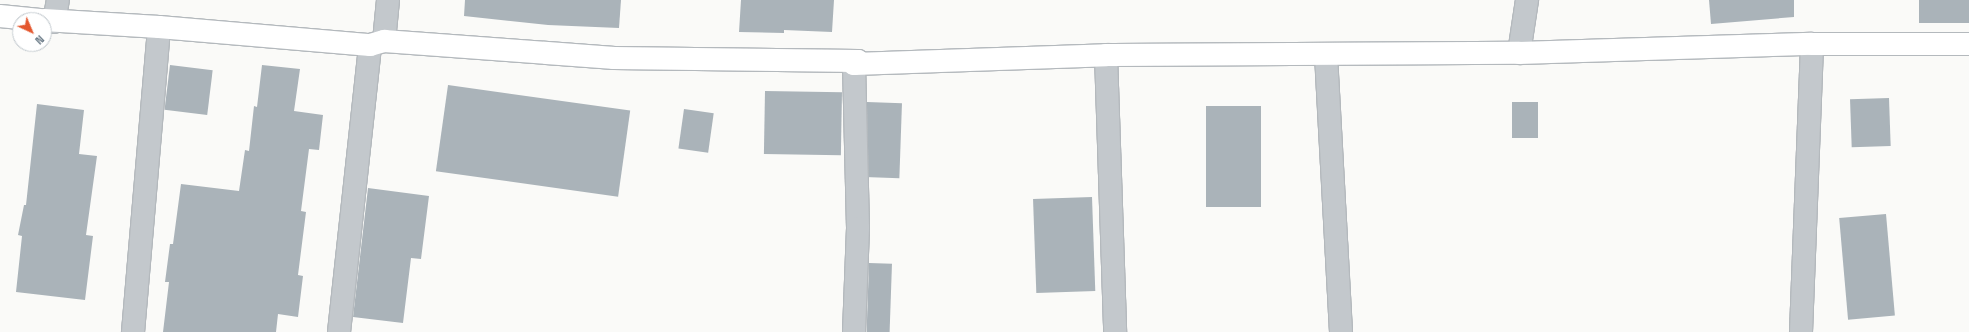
<!DOCTYPE html>
<style>
body{margin:0}
#map{position:relative;width:1969px;height:332px;overflow:hidden;background:#fafaf8;font-family:"Space Grotesk",sans-serif}
div>[style]{position:absolute}
.building>*{inset:0;background:#aab3b9;transform-origin:0 0}
.roads{filter:drop-shadow(1px 0 #b4b9bd) drop-shadow(-1px 0 #b4b9bd) drop-shadow(0 1px #b4b9bd) drop-shadow(0 -1px #b4b9bd)}
.minor>*{height:22px;margin:-11px;padding:0 11px;transform-origin:11px;border-radius:11px;background:#c3c8cc}
.highway>*{height:22px;margin:-11px;padding:0 11px;transform-origin:11px;border-radius:11px;background:#fff}
span{translate:-50% -50%;white-space:nowrap;text-align:center;line-height:1.15;-webkit-text-stroke:4px #fff;paint-order:stroke}
.north{position:absolute;left:12px;top:12px;width:40px;height:40px;box-sizing:border-box;background:#fff;border:1px solid #c1c8cd;border-radius:50%;rotate:136deg;font-size:11px;font-weight:700;line-height:16px;text-align:center;color:#657683}
.north::after{content:'';display:block;margin:auto;width:14px;height:18px;background:#e4572e;clip-path:polygon(50% 0,100% 100%,50% 72%,0 100%)}
</style>
<div id="map">
<div class="building">
<div style="clip-path:polygon(465px 0,621px 0,619px 28px,548px 25px,464px 16px)"></div>
<div style="clip-path:polygon(741px 0,834px 0,832px 32px,784px 30px,784px 33px,739px 32px)"></div>
<div style="clip-path:polygon(1709px 0,1794px 0,1794px 17px,1711px 24px)"></div>
<div style="left:1919px;top:0;width:50px;height:23px"></div>
<div style="left:170px;top:65px;width:43px;height:45px;rotate:7deg"></div>
<div style="clip-path:polygon(262px 65px,300px 69px,294px 111px,323px 115px,319px 150px,309px 149px,301px 211px,306px 212px,298px 275px,303px 276px,298px 317px,278px 314px,276px 332px,163px 332px,169px 282px,165px 282px,170px 244px,173px 244px,181px 184px,239px 191px,245px 150px,249px 151px,254px 106px,257px 107px)"></div>
<div style="left:448px;top:85px;width:184px;height:87px;rotate:8deg"></div>
<div style="left:765px;top:91px;width:77px;height:63px;rotate:1deg"></div>
<div style="left:1889px;top:98px;width:48px;height:39px;rotate:88deg"></div>
<div style="left:867px;top:102px;width:35px;height:75px;rotate:2deg"></div>
<div style="left:1512px;top:102px;width:26px;height:36px"></div>
<div style="clip-path:polygon(37px 104px,84px 110px,79px 154px,97px 156px,86px 235px,93px 236px,85px 300px,16px 292px,22px 236px,18px 235px,24px 205px,26px 205px)"></div>
<div style="left:1206px;top:106px;width:55px;height:101px"></div>
<div style="left:684px;top:109px;width:30px;height:40px;rotate:8deg"></div>
<div style="clip-path:polygon(368px 188px,429px 196px,421px 259px,411px 258px,403px 323px,353px 317px)"></div>
<div style="left:1092px;top:197px;width:94px;height:59px;rotate:88deg"></div>
<div style="left:1886px;top:214px;width:102px;height:47px;rotate:85deg"></div>
<div style="left:869px;top:263px;width:23px;height:69px;rotate:2deg"></div>
</div>
<div class="roads">
<div class="minor">
<div style="left:54px;top:22px;width:22px;rotate:-80deg"></div>
<div style="left:384px;top:41px;width:41px;rotate:-84.4deg"></div>
<div style="left:1519px;top:53px;width:54px;rotate:-81.4deg"></div>
<div style="left:1106px;top:55px;width:277px;rotate:88.1deg"></div>
<div style="left:1326px;top:55px;width:277px;rotate:86.9deg"></div>
<div style="left:854px;top:64px;width:164px;rotate:88.6deg"></div>
<div style="left:858px;top:228px;width:104px;rotate:92.2deg"></div>
<div style="left:133px;top:332px;width:306px;rotate:-85.1deg"></div>
<div style="left:339px;top:332px;width:289px;rotate:-83.8deg"></div>
<div style="left:1801px;top:332px;width:288px;rotate:-87.8deg"></div>
</div>
<div class="highway">
<div style="left:0;top:16px;width:40px;rotate:5.7deg"></div>
<div style="left:44px;top:20px;width:115px;rotate:3.5deg"></div>
<div style="left:159px;top:27px;width:212px;rotate:4.9deg"></div>
<div style="left:370px;top:45px;width:15px;rotate:-16deg"></div>
<div style="left:384px;top:41px;width:231px;rotate:4.2deg"></div>
<div style="left:614px;top:58px;width:244px;rotate:0.7deg"></div>
<div style="left:858px;top:61px;width:5px;rotate:143deg"></div>
<div style="left:854px;top:64px;width:252px;rotate:-2deg"></div>
<div style="left:1106px;top:55px;width:413px;rotate:-0.3deg"></div>
<div style="left:1519px;top:53px;width:293px;rotate:-1.8deg"></div>
<div style="left:1812px;top:44px;width:157px"></div>
</div>
</div>
<div class="north">N</div>
</div>
